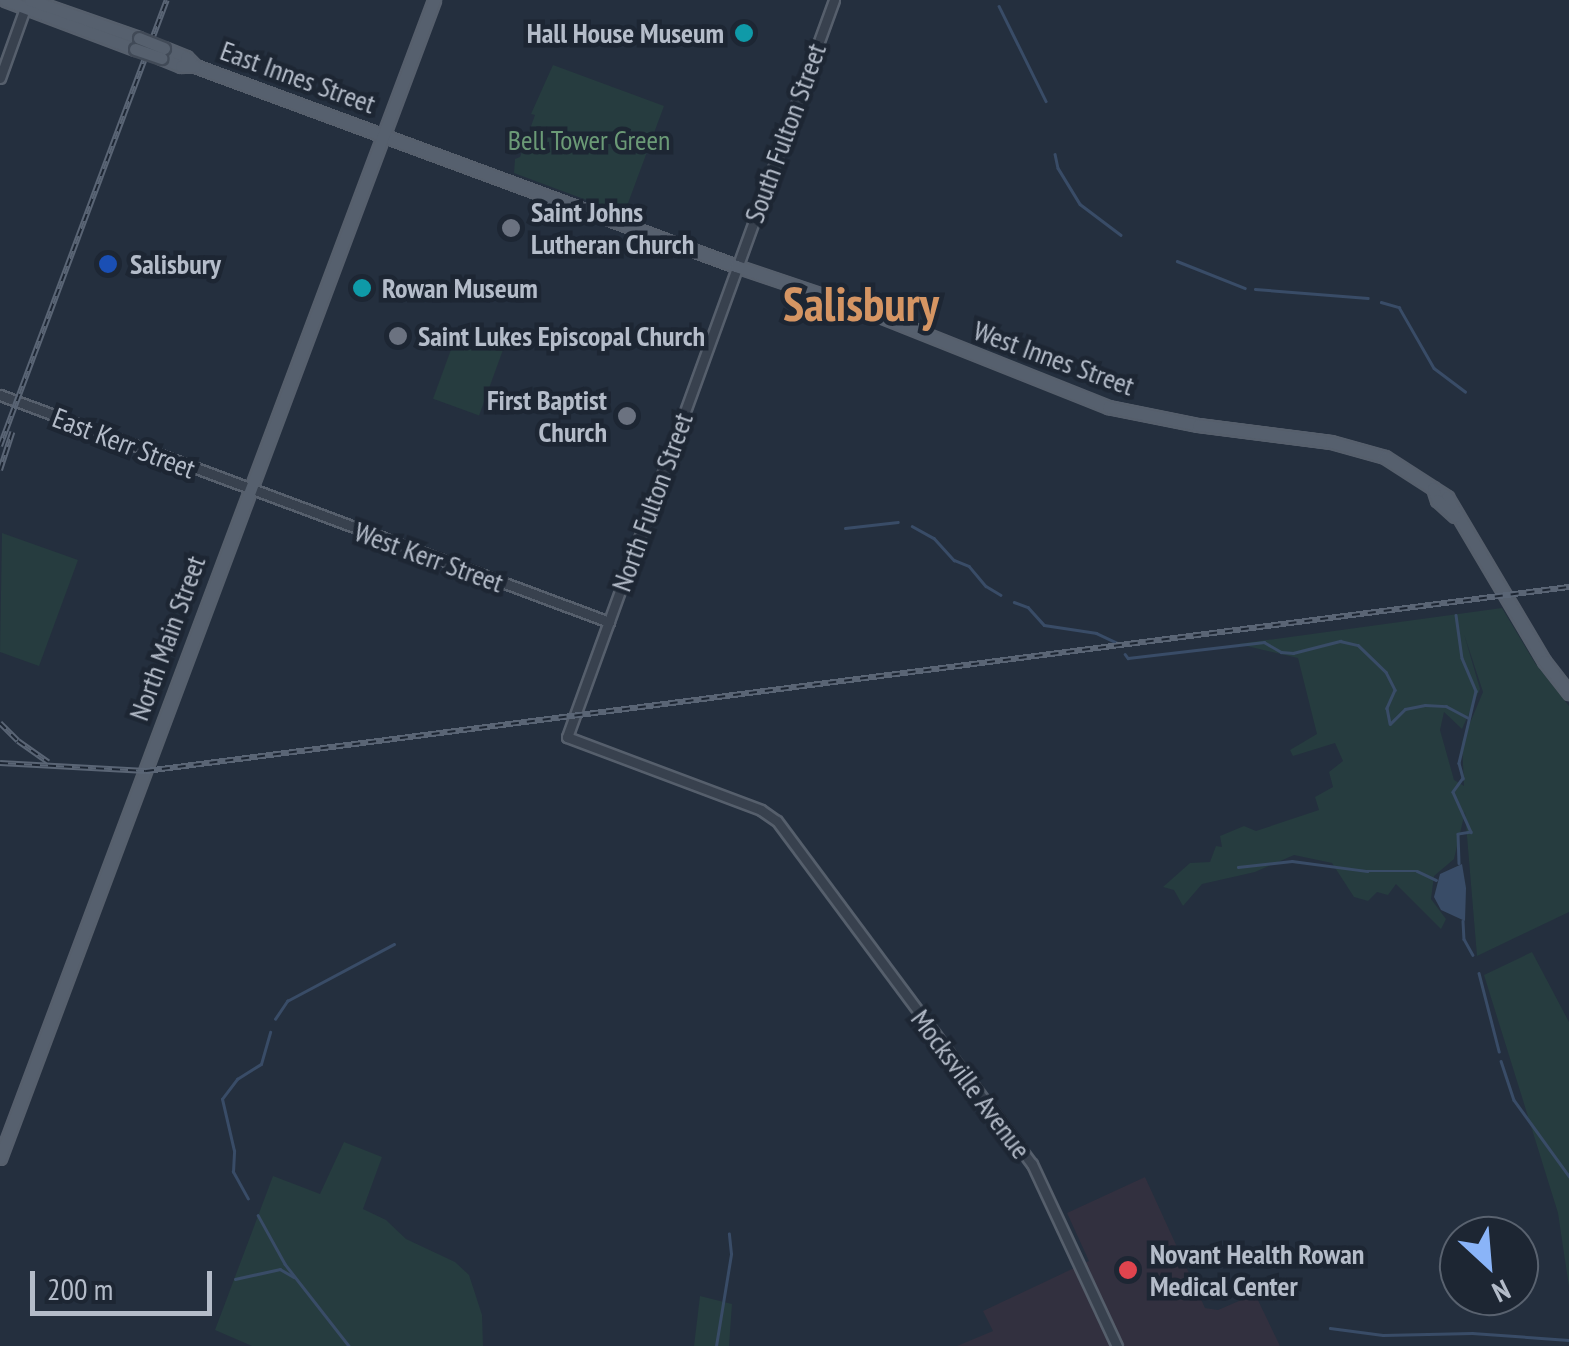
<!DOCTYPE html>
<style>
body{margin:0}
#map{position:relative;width:1569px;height:1346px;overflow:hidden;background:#242f3e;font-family:"PT Sans Narrow",sans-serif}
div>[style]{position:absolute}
.medical>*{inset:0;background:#32303f}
.green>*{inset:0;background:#263c3f;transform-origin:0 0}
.water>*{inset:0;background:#394c67}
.stream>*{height:2.5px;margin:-1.25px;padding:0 1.25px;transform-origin:1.25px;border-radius:1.25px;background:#394c67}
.roads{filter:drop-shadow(2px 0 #565f6c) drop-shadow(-2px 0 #565f6c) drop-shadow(0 2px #565f6c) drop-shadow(0 -2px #565f6c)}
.minor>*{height:9px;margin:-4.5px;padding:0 4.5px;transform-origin:4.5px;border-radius:4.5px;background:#38414e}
.major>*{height:11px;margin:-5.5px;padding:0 5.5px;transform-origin:5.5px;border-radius:5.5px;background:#56606e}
.rail>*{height:6px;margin-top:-3px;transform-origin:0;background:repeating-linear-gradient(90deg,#1d2633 0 8px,#5a6575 0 16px);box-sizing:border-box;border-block:2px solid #5a6575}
.bridges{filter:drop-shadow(2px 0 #414a57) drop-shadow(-2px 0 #414a57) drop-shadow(0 2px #414a57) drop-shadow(0 -2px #414a57)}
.major-bridge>*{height:11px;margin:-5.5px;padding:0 5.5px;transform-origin:5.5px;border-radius:5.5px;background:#56606e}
.dots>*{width:28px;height:28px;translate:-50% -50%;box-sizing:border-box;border:5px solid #1d2633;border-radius:50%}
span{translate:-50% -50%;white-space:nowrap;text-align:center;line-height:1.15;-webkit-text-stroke:9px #1d2633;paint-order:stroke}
.poi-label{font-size:28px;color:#b4bcc9;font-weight:700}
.right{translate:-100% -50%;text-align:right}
.left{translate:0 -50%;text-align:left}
.street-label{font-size:28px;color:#b4bcc9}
.park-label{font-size:28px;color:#6b9a76}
.town-label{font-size:48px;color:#d59563;font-weight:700}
.north{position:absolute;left:1439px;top:1216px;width:100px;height:100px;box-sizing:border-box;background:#1d2633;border:2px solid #59626f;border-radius:50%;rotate:154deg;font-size:28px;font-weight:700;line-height:40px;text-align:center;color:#b4bcc9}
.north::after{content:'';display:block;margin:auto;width:35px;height:45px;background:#8ab4f8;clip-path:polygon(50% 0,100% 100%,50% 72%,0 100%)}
.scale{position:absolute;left:30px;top:1271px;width:182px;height:45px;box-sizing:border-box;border:5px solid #b4bcc9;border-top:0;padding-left:12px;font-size:30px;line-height:35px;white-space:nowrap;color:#b4bcc9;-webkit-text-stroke:8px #1d2633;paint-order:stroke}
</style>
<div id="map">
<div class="medical">
<div style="clip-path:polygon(1145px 1177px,1205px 1308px,1218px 1310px,1255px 1294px,1280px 1346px,957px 1346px,993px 1331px,983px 1311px,1089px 1261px,1067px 1213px)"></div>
</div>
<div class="green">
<div style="clip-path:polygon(553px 65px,664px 106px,624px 214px,514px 173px,515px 159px,520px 157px,535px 115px,531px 114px)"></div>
<div style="left:457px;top:333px;width:49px;height:70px;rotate:20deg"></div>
<div style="clip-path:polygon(2px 533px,78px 560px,39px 666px,0 652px)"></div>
<div style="clip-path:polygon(evenodd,1502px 608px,1535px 663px,1569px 706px,1569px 912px,1477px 956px,1465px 812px,1454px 859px,1434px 876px,1431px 899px,1446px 919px,1441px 929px,1396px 884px,1388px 895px,1377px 892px,1368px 901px,1354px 897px,1332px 863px,1294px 855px,1255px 872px,1202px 884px,1183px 906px,1174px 890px,1163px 887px,1190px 863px,1210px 862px,1216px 846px,1222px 847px,1220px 836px,1244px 826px,1256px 831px,1319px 810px,1315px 797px,1333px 787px,1329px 772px,1343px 761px,1335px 743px,1293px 756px,1290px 750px,1317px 734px,1298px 658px,1238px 644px,1502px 608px,1464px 634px,1483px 692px,1462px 742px,1464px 786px,1454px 780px,1440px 730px,1444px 712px,1462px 729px,1480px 689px,1464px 634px)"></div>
<div style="clip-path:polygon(1532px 952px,1569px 1022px,1569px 1287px,1558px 1213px,1484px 975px)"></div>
<div style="clip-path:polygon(344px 1142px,382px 1157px,363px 1209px,386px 1220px,406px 1239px,455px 1262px,469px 1275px,482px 1315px,483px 1346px,252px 1346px,215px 1330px,273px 1176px,320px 1194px)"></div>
<div style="clip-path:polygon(700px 1296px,732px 1304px,729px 1346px,694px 1346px)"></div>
</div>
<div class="water">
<div style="clip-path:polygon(1462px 864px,1466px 888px,1465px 921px,1441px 910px,1434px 897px,1440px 874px)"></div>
</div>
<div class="stream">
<div style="left:999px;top:6px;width:106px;rotate:63.7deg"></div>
<div style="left:1055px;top:154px;width:14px;rotate:78deg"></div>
<div style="left:1058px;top:168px;width:42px;rotate:58.6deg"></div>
<div style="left:1080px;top:204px;width:51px;rotate:37.1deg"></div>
<div style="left:1177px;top:261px;width:73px;rotate:21.7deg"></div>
<div style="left:1255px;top:289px;width:113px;rotate:4.6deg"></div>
<div style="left:1381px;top:302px;width:19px;rotate:16deg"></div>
<div style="left:1399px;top:307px;width:70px;rotate:60.2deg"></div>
<div style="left:1434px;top:368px;width:39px;rotate:37deg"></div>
<div style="left:912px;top:526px;width:25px;rotate:29deg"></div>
<div style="left:934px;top:538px;width:30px;rotate:48deg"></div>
<div style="left:954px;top:560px;width:16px;rotate:22deg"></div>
<div style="left:969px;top:566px;width:26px;rotate:50deg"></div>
<div style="left:986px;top:586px;width:17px;rotate:31deg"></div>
<div style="left:845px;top:528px;width:53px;rotate:-6.5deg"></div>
<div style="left:1014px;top:602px;width:15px;rotate:20deg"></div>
<div style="left:1028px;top:607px;width:24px;rotate:48deg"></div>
<div style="left:1044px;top:625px;width:53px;rotate:8.7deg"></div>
<div style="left:1096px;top:633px;width:23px;rotate:25deg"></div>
<div style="left:1456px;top:615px;width:43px;rotate:82.1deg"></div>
<div style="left:1462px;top:658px;width:36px;rotate:67deg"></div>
<div style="left:1476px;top:691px;width:74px;rotate:103.3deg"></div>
<div style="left:1459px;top:763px;width:16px;rotate:75deg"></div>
<div style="left:1463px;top:778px;width:17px;rotate:126deg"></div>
<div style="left:1453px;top:792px;width:44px;rotate:65.8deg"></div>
<div style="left:1471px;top:832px;width:13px;rotate:171deg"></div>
<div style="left:1458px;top:834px;width:29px;rotate:88deg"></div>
<div style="left:1125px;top:654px;width:5px;rotate:53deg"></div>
<div style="left:1128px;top:658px;width:137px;rotate:-6.7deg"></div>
<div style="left:1264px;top:642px;width:20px;rotate:30deg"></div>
<div style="left:1281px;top:652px;width:12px;rotate:5deg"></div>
<div style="left:1293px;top:653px;width:49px;rotate:-14.3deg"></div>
<div style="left:1340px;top:641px;width:18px;rotate:13deg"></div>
<div style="left:1358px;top:645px;width:39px;rotate:44deg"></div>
<div style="left:1386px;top:672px;width:20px;rotate:63deg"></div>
<div style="left:1395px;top:690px;width:20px;rotate:114deg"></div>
<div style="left:1387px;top:708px;width:16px;rotate:79deg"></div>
<div style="left:1390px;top:724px;width:21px;rotate:-45deg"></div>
<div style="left:1405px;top:709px;width:20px;rotate:-11deg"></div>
<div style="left:1425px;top:705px;width:21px;rotate:3deg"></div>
<div style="left:1446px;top:706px;width:24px;rotate:28deg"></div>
<div style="left:1238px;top:867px;width:54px;rotate:-6.3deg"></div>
<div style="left:1292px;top:861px;width:76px;rotate:7.6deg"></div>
<div style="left:1367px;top:871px;width:50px"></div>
<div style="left:1417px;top:871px;width:21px;rotate:25deg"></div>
<div style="left:1463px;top:921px;width:18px;rotate:87deg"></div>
<div style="left:1464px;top:939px;width:18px;rotate:61deg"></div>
<div style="left:1479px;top:973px;width:81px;rotate:75.6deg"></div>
<div style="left:275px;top:1019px;width:22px;rotate:-56deg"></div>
<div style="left:287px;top:1001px;width:121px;rotate:-28deg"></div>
<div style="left:1501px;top:1061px;width:41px;rotate:71.6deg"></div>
<div style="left:1514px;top:1100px;width:94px;rotate:54.1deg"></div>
<div style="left:248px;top:1199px;width:31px;rotate:-119deg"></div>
<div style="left:233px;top:1172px;width:21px;rotate:-87deg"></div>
<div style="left:234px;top:1151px;width:53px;rotate:-103deg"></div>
<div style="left:222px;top:1099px;width:25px;rotate:-53deg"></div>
<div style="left:237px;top:1079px;width:28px;rotate:-32deg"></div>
<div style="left:261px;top:1064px;width:33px;rotate:-74deg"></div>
<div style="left:258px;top:1215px;width:56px;rotate:61.1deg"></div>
<div style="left:285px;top:1264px;width:104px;rotate:52deg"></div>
<div style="left:235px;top:1279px;width:46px;rotate:-12.5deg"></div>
<div style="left:280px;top:1269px;width:16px;rotate:30deg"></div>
<div style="left:1330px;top:1328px;width:53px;rotate:7.5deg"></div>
<div style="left:1383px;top:1335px;width:89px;rotate:-1.3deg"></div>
<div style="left:1472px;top:1333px;width:97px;rotate:4.1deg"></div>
<div style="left:716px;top:1346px;width:93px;rotate:-80.7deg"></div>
<div style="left:731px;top:1254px;width:20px;rotate:-96deg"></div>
</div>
<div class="roads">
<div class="minor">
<div style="left:834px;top:0;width:784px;rotate:109.91deg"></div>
<div style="left:567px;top:737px;width:207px;rotate:20.6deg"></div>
<div style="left:761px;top:810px;width:19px;rotate:35deg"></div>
<div style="left:777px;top:821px;width:427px;rotate:53.4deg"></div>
<div style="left:1032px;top:1164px;width:201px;rotate:65deg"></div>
<div style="left:0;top:78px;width:74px;rotate:-70.3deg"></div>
<div style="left:0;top:395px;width:650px;rotate:20.44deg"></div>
</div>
<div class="major">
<div style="left:5px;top:0;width:139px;rotate:20.7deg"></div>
<div style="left:30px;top:0;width:115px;rotate:19.2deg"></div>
<div style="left:164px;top:48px;width:24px;rotate:22deg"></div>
<div style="left:186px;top:57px;width:13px;rotate:45deg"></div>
<div style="left:195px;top:66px;width:577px;rotate:20.29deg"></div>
<div style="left:736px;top:266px;width:122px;rotate:18.6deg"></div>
<div style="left:852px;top:305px;width:276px;rotate:21.7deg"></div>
<div style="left:1108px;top:407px;width:92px;rotate:11.3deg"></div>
<div style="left:1198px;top:425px;width:134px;rotate:7.3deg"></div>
<div style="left:1331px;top:442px;width:56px;rotate:15.5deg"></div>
<div style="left:1385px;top:457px;width:74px;rotate:32.8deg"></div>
<div style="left:1447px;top:497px;width:191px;rotate:59.4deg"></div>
<div style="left:1544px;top:661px;width:41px;rotate:52deg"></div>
<div style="left:161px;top:58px;width:22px;rotate:22deg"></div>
<div style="left:181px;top:66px;width:14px"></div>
<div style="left:1433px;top:488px;width:13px;rotate:72deg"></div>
<div style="left:1437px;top:500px;width:24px;rotate:42deg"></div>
<div style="left:0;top:1158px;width:1237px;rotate:-69.45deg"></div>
</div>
</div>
<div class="rail">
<div style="left:0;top:446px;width:476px;rotate:-69.5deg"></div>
<div style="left:0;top:470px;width:40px;rotate:-72deg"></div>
<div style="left:0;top:723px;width:25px;rotate:45deg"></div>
<div style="left:18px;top:741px;width:37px;rotate:35deg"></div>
<div style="left:0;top:763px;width:146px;rotate:3.1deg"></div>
<div style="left:146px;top:771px;width:1435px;rotate:-7.37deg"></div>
</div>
<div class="bridges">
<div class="major-bridge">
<div style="left:139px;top:38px;width:27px;rotate:22deg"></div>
<div style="left:135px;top:49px;width:28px;rotate:19deg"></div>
</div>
</div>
<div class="dots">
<div style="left:744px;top:33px;background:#0f9aa8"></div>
<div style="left:511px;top:228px;background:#6b7280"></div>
<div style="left:108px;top:264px;background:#1a4fb4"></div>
<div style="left:362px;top:288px;background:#0f9aa8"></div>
<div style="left:398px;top:336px;background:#6b7280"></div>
<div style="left:627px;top:416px;background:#6b7280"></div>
<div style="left:1128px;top:1270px;background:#e0444e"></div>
</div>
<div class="poi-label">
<span class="right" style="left:724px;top:33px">Hall House Museum</span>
<span class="left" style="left:531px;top:228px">Saint Johns<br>Lutheran Church</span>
<span class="left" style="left:130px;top:264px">Salisbury</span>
<span class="left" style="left:382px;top:288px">Rowan Museum</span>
<span class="left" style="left:418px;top:336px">Saint Lukes Episcopal Church</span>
<span class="right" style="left:607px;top:416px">First Baptist<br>Church</span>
<span class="left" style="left:1150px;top:1270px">Novant Health Rowan<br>Medical Center</span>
</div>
<div class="street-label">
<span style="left:298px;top:77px;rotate:20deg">East Innes Street</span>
<span style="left:785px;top:133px;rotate:-70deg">South Fulton Street</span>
<span style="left:1054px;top:358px;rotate:20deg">West Innes Street</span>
<span style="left:124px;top:443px;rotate:21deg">East Kerr Street</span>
<span style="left:652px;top:502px;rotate:-70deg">North Fulton Street</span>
<span style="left:429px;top:557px;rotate:20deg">West Kerr Street</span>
<span style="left:167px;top:638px;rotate:-70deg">North Main Street</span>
<span style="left:971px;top:1084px;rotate:53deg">Mocksville Avenue</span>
</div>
<div class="park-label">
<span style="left:589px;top:140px">Bell Tower Green</span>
</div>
<div class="town-label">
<span style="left:861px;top:304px">Salisbury</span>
</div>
<div class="north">N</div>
<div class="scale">200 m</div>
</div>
